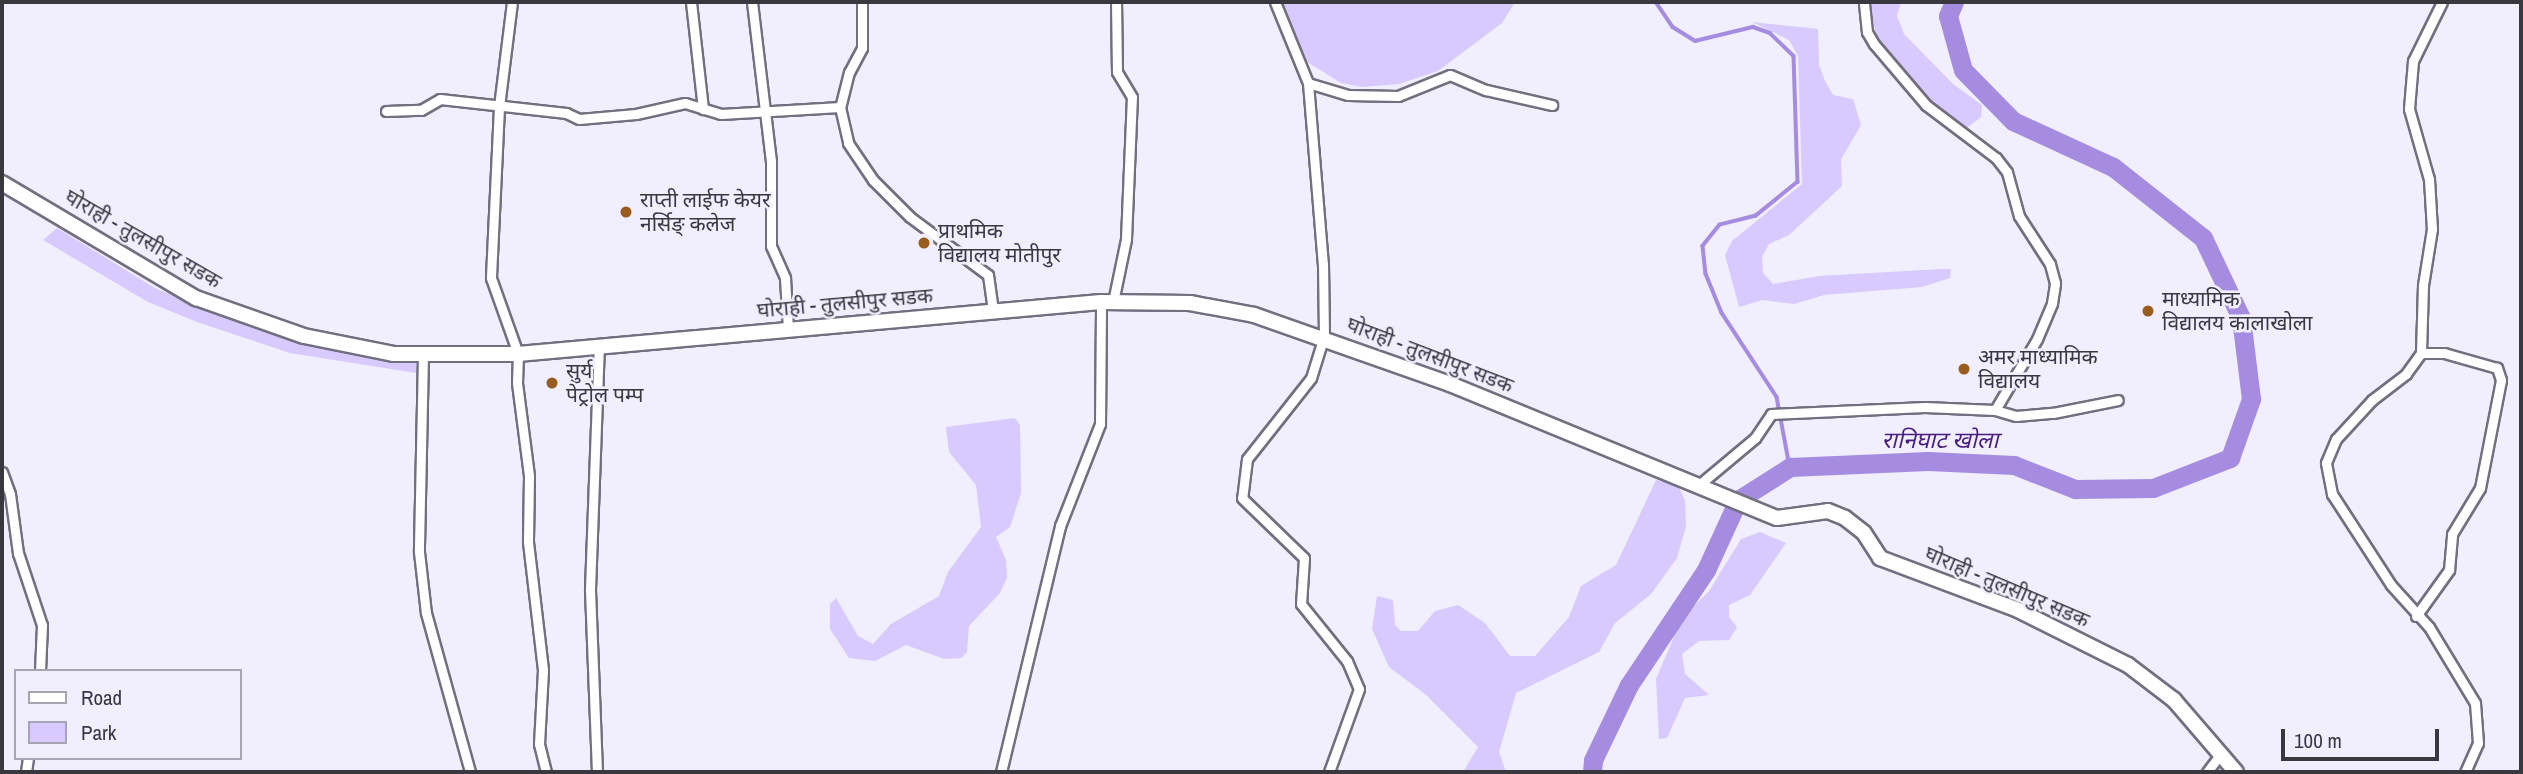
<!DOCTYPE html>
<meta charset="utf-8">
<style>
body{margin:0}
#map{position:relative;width:2523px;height:774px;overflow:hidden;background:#f1eefd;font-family:"Archivo Narrow","Noto Sans Devanagari",sans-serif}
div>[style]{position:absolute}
.green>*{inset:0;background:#d8caff}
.stream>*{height:3.5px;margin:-1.75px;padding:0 1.75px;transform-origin:1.75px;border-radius:1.75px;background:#a58ce0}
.river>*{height:19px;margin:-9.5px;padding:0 9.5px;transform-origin:9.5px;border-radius:9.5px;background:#a58ce0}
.roads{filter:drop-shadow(2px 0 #736f7f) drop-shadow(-2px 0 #736f7f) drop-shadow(0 2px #736f7f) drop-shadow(0 -2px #736f7f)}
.minor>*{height:9px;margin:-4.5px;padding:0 4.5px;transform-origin:4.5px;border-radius:4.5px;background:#fff}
.primary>*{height:14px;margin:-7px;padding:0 7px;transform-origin:7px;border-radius:7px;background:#fff}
.dots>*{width:19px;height:19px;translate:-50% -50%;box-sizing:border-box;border:4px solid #f1eefd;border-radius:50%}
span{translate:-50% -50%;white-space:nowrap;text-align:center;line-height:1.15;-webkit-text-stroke:5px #f1eefd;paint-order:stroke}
.poi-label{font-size:21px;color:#39383f}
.left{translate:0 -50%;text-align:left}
.street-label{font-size:21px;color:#39383f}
.water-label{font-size:23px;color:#471e80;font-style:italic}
.frame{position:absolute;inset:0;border:4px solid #39383f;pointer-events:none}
.legend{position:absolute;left:14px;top:669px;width:228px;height:91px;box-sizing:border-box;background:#f1eefd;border:2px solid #a7a5b1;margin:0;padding:9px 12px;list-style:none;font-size:21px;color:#39383f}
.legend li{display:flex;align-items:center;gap:14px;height:35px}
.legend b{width:35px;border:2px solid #a7a5b1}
.scale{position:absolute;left:2281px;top:729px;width:158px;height:32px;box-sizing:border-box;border:4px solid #39383f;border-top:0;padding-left:9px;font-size:21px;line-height:24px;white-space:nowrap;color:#39383f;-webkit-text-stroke:5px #f1eefd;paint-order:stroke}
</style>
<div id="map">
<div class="green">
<div style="clip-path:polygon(1283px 2px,1515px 2px,1502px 23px,1438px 71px,1399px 84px,1362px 87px,1341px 83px,1307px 62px)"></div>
<div style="clip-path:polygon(1867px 2px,1901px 2px,1897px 16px,1904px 34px,1953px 84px,1982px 105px,1981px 117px,1968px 127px,1961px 127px,1934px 104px,1878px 40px)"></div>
<div style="clip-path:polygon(1752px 22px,1818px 29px,1819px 65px,1825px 81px,1833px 95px,1853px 99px,1861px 125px,1841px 159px,1842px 186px,1789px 235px,1769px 244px,1762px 257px,1763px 273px,1773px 284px,1819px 276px,1941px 269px,1951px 269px,1950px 278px,1922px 287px,1824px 295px,1794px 304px,1762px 300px,1739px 307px,1725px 255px,1732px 241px,1802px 184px,1798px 56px,1789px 40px)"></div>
<div style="clip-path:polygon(57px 228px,155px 288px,202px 308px,295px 340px,417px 362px,416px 373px,290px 353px,197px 322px,148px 302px,43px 240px)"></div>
<div style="clip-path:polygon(1015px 418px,1020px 425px,1021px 493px,1010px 527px,996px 537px,1006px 560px,1007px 577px,1000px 593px,969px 626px,967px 652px,961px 658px,944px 659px,906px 645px,875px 661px,849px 658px,830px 629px,830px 604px,836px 598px,858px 636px,873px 644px,891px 624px,939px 596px,948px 572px,981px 527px,976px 485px,949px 452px,946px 427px)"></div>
<div style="clip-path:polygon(1656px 480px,1678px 485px,1685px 501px,1686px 526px,1677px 558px,1651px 594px,1615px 623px,1599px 652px,1516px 693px,1499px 752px,1506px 772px,1463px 772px,1478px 747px,1425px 694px,1389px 667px,1372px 629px,1377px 596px,1393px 600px,1395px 625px,1401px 631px,1418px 631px,1435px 611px,1458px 605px,1485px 623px,1510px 656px,1535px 656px,1569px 617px,1581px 586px,1616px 565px)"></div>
<div style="clip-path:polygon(1760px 532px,1786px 543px,1750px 595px,1729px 605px,1729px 617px,1737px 627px,1729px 640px,1699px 641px,1682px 654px,1685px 674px,1709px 695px,1685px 698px,1667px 738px,1659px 739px,1656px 679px,1682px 618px,1709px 591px,1741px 539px)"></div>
</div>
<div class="stream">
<div style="left:1656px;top:2px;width:30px;rotate:56deg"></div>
<div style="left:1673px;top:27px;width:26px;rotate:32deg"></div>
<div style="left:1695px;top:41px;width:60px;rotate:-13.6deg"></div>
<div style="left:1753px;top:27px;width:18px;rotate:19deg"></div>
<div style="left:1770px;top:33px;width:33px;rotate:44deg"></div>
<div style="left:1794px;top:56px;width:126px;rotate:88.2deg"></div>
<div style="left:1798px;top:182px;width:54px;rotate:141deg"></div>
<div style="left:1756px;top:216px;width:37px;rotate:166deg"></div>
<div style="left:1720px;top:225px;width:27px;rotate:129deg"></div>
<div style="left:1703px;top:246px;width:28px;rotate:84deg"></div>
<div style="left:1706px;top:274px;width:42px;rotate:67.7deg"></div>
<div style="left:1722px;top:313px;width:100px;rotate:56.8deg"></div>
<div style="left:1777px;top:397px;width:71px;rotate:79.5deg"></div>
</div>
<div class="river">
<div style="left:1592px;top:772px;width:12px;rotate:-85deg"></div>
<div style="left:1593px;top:760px;width:83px;rotate:-64.4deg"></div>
<div style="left:1629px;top:685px;width:138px;rotate:-56.2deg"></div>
<div style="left:1706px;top:570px;width:77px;rotate:-65.4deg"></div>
<div style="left:1738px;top:500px;width:62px;rotate:-32.4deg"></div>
<div style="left:1790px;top:467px;width:138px;rotate:-2.5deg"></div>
<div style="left:1928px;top:461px;width:86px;rotate:2.7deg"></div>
<div style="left:2014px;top:465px;width:66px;rotate:21.5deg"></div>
<div style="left:2075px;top:489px;width:78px;rotate:-0.7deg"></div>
<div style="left:2153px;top:488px;width:83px;rotate:-21.3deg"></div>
<div style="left:2230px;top:458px;width:63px;rotate:-70.4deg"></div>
<div style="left:2251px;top:399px;width:82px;rotate:-97deg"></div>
<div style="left:2241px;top:318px;width:89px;rotate:-115.4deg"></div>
<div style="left:2203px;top:238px;width:115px;rotate:-141.7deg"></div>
<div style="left:2113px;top:167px;width:110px;rotate:-155.3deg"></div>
<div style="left:2013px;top:121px;width:71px;rotate:-134.4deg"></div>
<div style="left:1963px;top:70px;width:56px;rotate:-105.5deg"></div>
<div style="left:1948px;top:16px;width:15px;rotate:-67deg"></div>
</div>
<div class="roads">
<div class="minor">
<div style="left:512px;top:2px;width:106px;rotate:97.1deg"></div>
<div style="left:499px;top:107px;width:171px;rotate:92.7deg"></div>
<div style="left:491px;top:278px;width:81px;rotate:70.4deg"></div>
<div style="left:518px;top:354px;width:29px;rotate:92deg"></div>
<div style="left:517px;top:383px;width:94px;rotate:82.6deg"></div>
<div style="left:529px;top:476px;width:66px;rotate:90.9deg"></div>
<div style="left:528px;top:542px;width:129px;rotate:83.3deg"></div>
<div style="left:543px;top:670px;width:74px;rotate:93.1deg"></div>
<div style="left:539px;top:744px;width:29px;rotate:76deg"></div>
<div style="left:691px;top:2px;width:108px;rotate:83.6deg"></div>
<div style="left:752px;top:2px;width:160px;rotate:83.2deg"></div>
<div style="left:771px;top:161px;width:85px;rotate:90deg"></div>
<div style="left:771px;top:246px;width:35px;rotate:66deg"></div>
<div style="left:785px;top:278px;width:51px;rotate:86.6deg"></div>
<div style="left:862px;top:2px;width:46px;rotate:90deg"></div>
<div style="left:862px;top:48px;width:27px;rotate:118deg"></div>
<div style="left:849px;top:72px;width:36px;rotate:104deg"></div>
<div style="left:840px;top:107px;width:37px;rotate:77deg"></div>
<div style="left:848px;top:143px;width:45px;rotate:56deg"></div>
<div style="left:873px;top:180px;width:52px;rotate:45deg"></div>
<div style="left:910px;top:217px;width:97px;rotate:36.6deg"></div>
<div style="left:988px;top:275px;width:36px;rotate:82deg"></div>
<div style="left:1275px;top:2px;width:87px;rotate:67.8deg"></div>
<div style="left:1308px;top:83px;width:182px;rotate:85.3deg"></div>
<div style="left:1323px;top:264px;width:72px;rotate:89.2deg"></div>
<div style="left:1324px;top:336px;width:44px;rotate:107.2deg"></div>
<div style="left:1311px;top:378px;width:103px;rotate:128.3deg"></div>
<div style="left:1247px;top:459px;width:39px;rotate:97deg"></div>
<div style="left:1242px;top:498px;width:86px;rotate:44.1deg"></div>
<div style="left:1304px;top:558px;width:46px;rotate:93.7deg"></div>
<div style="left:1301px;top:604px;width:73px;rotate:51.1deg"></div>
<div style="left:1347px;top:661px;width:30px;rotate:67deg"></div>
<div style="left:1359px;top:689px;width:88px;rotate:109.9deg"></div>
<div style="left:2442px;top:2px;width:66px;rotate:116.2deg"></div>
<div style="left:2413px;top:61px;width:48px;rotate:94.8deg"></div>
<div style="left:2409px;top:109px;width:73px;rotate:74.1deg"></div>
<div style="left:2429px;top:179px;width:50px;rotate:86.6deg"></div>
<div style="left:2432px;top:229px;width:57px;rotate:99.1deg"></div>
<div style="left:2423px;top:285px;width:68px;rotate:91.7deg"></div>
<div style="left:2421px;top:353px;width:26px;rotate:126deg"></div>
<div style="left:2406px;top:374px;width:43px;rotate:142.6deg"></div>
<div style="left:2372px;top:400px;width:53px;rotate:132.7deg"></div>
<div style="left:2336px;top:439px;width:26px;rotate:113deg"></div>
<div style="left:2326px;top:463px;width:32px;rotate:79deg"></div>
<div style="left:2332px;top:494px;width:108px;rotate:57deg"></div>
<div style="left:2391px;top:585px;width:57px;rotate:47.9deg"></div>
<div style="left:2429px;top:627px;width:89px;rotate:58.8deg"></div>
<div style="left:2475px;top:703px;width:40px;rotate:85.7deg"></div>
<div style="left:2478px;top:743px;width:32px;rotate:114deg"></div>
<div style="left:1308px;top:83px;width:42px;rotate:16.7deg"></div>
<div style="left:1348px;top:95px;width:50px;rotate:1.1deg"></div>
<div style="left:1398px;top:96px;width:56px;rotate:-22deg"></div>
<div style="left:1450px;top:75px;width:39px;rotate:23deg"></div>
<div style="left:1486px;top:90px;width:68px;rotate:12.8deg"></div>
<div style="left:386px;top:111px;width:35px;rotate:-2deg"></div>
<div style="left:421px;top:110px;width:22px;rotate:-30deg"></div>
<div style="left:440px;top:99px;width:127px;rotate:6.3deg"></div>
<div style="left:566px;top:113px;width:14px;rotate:25deg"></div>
<div style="left:579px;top:119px;width:57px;rotate:-5deg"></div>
<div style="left:636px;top:114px;width:50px;rotate:-12.7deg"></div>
<div style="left:685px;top:103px;width:38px;rotate:17deg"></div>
<div style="left:721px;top:114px;width:119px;rotate:-3.4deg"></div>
<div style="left:1113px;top:302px;width:64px;rotate:-78.3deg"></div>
<div style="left:1126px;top:239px;width:142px;rotate:-87.6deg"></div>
<div style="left:1132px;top:97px;width:29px;rotate:-121deg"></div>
<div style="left:1117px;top:72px;width:70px;rotate:-90.8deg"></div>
<div style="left:423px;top:355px;width:197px;rotate:91.2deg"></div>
<div style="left:419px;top:552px;width:61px;rotate:83.5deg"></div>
<div style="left:426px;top:613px;width:165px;rotate:74.5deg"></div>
<div style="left:1995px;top:410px;width:22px;rotate:16deg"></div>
<div style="left:2016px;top:416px;width:37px;rotate:-5deg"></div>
<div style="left:2053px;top:413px;width:66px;rotate:-11.3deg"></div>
<div style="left:2px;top:472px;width:23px;rotate:70deg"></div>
<div style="left:10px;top:494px;width:60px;rotate:82.3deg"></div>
<div style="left:18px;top:553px;width:76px;rotate:71.6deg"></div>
<div style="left:42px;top:625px;width:46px;rotate:92.5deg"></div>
<div style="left:1700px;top:484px;width:72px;rotate:-39.9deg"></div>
<div style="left:1755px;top:438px;width:29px;rotate:-56deg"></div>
<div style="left:1771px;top:414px;width:154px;rotate:-2.6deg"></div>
<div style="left:1925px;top:407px;width:70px;rotate:2.5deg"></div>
<div style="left:1995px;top:410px;width:82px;rotate:-59.4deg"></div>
<div style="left:2037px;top:339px;width:39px;rotate:-67deg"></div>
<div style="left:2052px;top:303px;width:20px;rotate:-81deg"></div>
<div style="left:2055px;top:283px;width:20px;rotate:-105deg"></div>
<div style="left:2050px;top:264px;width:57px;rotate:-122.9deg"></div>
<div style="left:2019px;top:216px;width:46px;rotate:-105.3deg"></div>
<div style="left:2007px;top:172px;width:18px;rotate:-128deg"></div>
<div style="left:1996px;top:158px;width:88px;rotate:-142.9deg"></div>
<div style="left:1926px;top:105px;width:80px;rotate:-130.4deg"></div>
<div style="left:1874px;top:44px;width:14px;rotate:-120deg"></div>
<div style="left:1867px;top:32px;width:30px;rotate:-96deg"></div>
<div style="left:2416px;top:616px;width:57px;rotate:-54.3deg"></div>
<div style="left:2449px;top:570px;width:36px;rotate:-85deg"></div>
<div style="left:2452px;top:534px;width:54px;rotate:-58.7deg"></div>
<div style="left:2480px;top:488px;width:110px;rotate:-79deg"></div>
<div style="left:2501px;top:380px;width:13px;rotate:-108deg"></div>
<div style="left:2497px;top:368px;width:55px;rotate:-164.2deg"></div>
<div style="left:2444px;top:353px;width:23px;rotate:180deg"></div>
<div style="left:26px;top:772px;width:14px;rotate:-82deg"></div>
<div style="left:597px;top:772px;width:183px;rotate:-92.2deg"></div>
<div style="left:590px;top:589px;width:243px;rotate:-87.9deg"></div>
<div style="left:1001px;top:772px;width:253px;rotate:-76.5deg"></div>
<div style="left:1060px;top:526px;width:110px;rotate:-68.6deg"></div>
<div style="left:1100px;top:424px;width:122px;rotate:-89.5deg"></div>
<div style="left:2207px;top:772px;width:21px;rotate:-53deg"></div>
</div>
<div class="primary">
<div style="left:2px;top:183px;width:226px;rotate:30.7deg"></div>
<div style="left:196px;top:298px;width:114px;rotate:19.4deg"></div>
<div style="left:304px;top:336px;width:91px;rotate:11.4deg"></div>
<div style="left:393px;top:354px;width:125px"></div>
<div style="left:518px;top:354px;width:585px;rotate:-5.1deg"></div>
<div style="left:1101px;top:302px;width:89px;rotate:0.6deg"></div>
<div style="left:1190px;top:303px;width:65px;rotate:10.6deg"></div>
<div style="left:1254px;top:315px;width:208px;rotate:19.4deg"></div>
<div style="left:1450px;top:384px;width:353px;rotate:22.3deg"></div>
<div style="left:1777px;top:518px;width:51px;rotate:-7.8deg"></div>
<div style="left:1828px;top:511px;width:18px;rotate:22deg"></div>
<div style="left:1845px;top:518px;width:24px;rotate:38deg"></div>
<div style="left:1864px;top:533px;width:30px;rotate:57deg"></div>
<div style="left:1880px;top:558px;width:147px;rotate:20.6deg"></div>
<div style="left:2018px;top:610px;width:123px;rotate:26.6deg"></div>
<div style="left:2128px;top:665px;width:58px;rotate:37.3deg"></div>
<div style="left:2174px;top:700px;width:95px;rotate:49.3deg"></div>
</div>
</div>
<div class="dots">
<div style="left:626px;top:212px;background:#985c1e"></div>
<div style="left:924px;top:243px;background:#985c1e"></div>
<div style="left:2148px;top:311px;background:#985c1e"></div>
<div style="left:1964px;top:369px;background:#985c1e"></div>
<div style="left:552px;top:383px;background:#985c1e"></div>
</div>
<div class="poi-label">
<span class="left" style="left:640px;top:212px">राप्ती लाईफ केयर<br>नर्सिङ् कलेज</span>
<span class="left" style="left:938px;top:243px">प्राथमिक<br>विद्यालय मोतीपुर</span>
<span class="left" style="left:2162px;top:311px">माध्यामिक<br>विद्यालय कालाखोला</span>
<span class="left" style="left:1978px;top:369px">अमर माध्यामिक<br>विद्यालय</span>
<span class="left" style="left:566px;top:383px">सुर्य<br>पेट्रोल पम्प</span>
</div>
<div class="street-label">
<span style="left:143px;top:239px;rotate:30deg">घोराही - तुलसीपुर सडक</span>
<span style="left:845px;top:303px;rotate:-5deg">घोराही - तुलसीपुर सडक</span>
<span style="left:1430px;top:355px;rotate:21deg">घोराही - तुलसीपुर सडक</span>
<span style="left:2007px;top:587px;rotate:23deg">घोराही - तुलसीपुर सडक</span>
</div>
<div class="water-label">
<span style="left:1940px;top:440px">रानिघाट खोला</span>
</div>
<div class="frame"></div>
<ul class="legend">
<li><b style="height:9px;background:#fff"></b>Road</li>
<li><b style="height:19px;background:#d8caff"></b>Park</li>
</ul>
<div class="scale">100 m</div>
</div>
